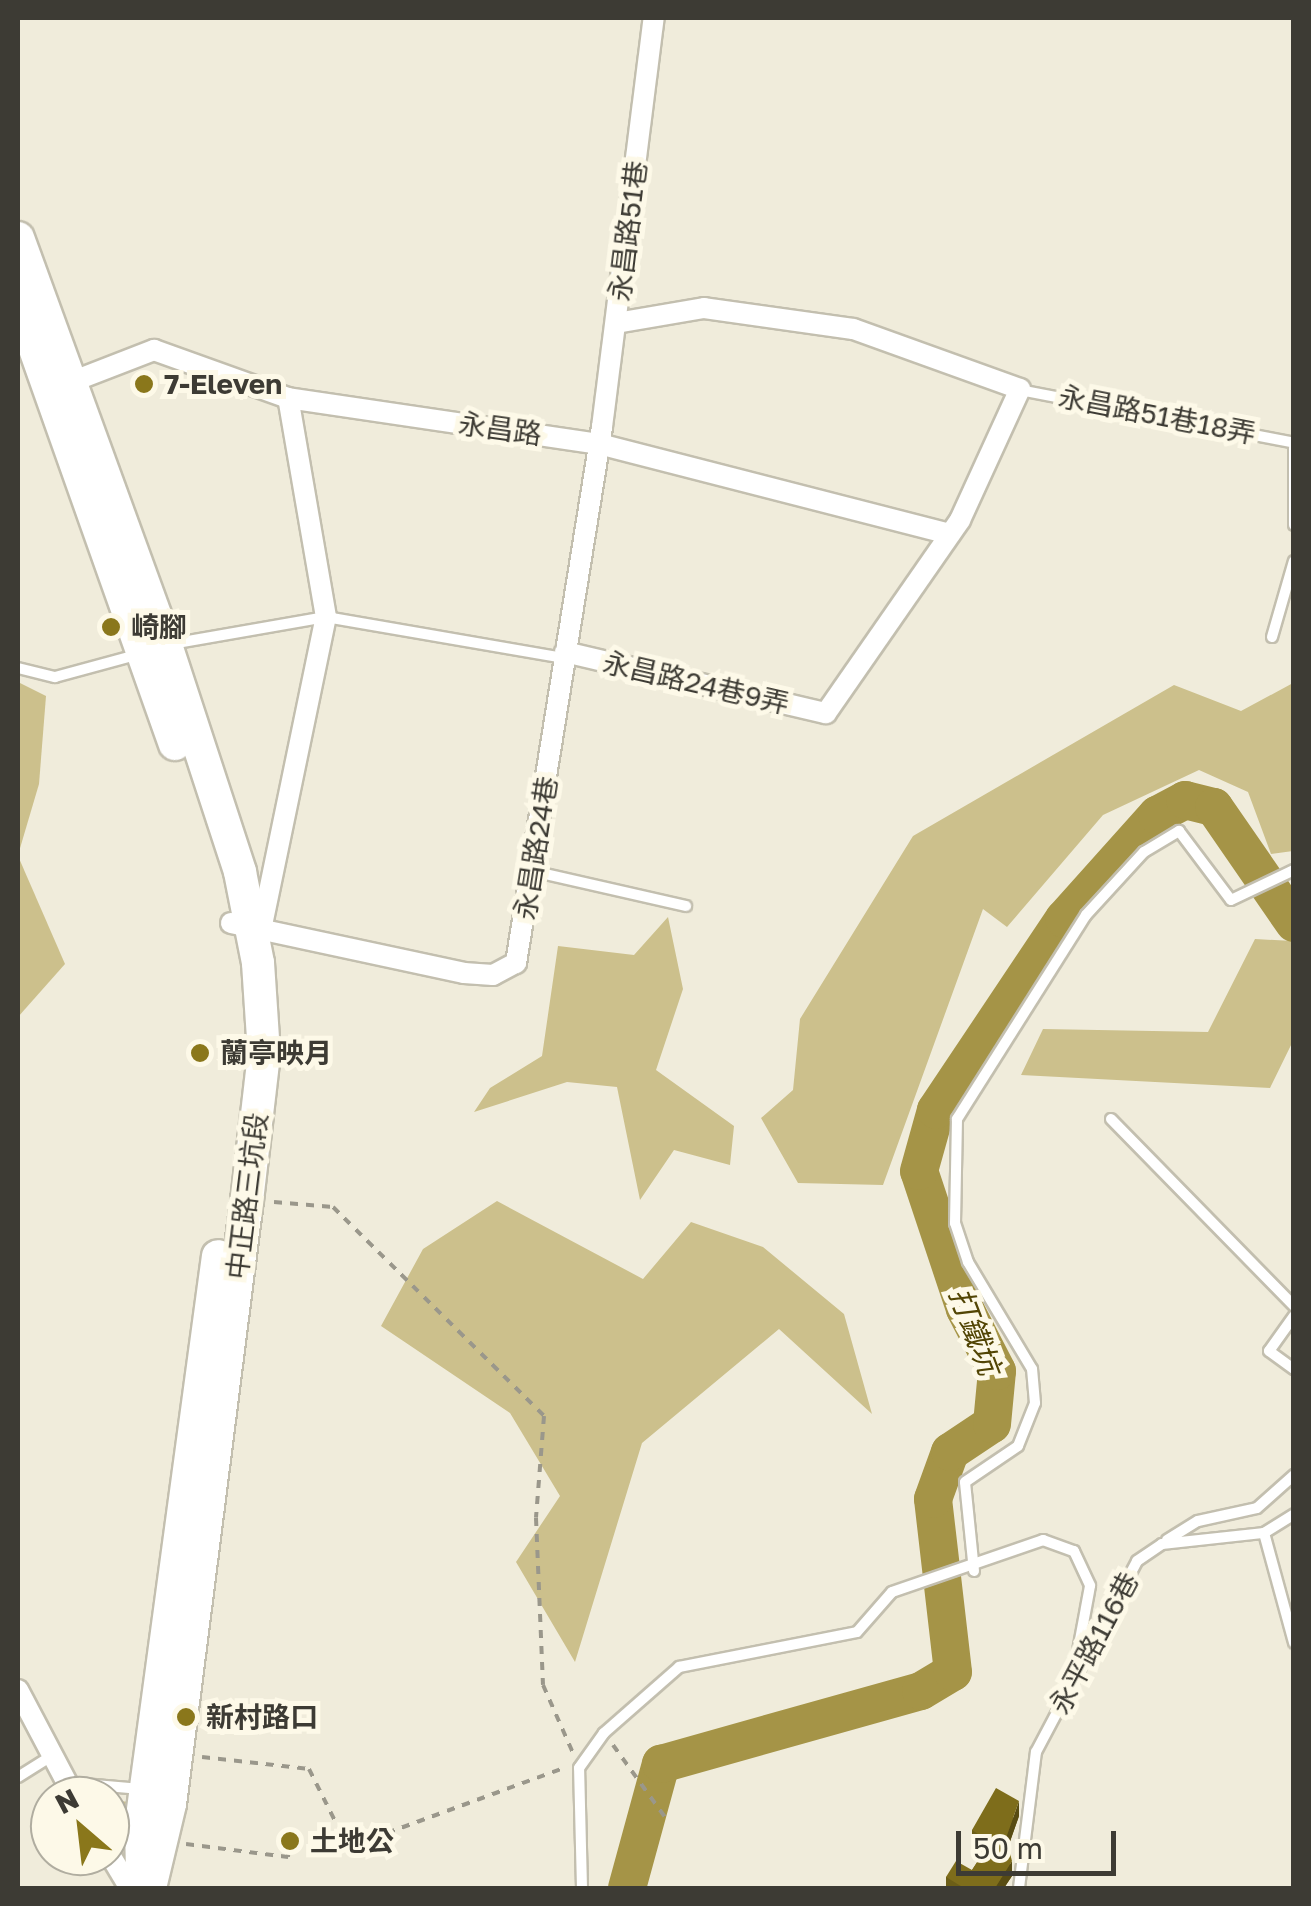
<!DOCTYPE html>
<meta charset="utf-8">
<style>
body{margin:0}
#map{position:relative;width:1311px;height:1906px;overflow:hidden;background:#f0ecdb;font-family:"Golos Text","Noto Sans TC",sans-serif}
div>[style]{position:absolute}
.green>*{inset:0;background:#ccc08c}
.river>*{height:38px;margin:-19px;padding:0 19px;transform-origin:19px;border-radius:19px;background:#a59447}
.path>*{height:4px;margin-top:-2px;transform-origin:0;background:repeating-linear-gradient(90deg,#9a978b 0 8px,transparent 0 16px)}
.roads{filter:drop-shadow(2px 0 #c3bfaf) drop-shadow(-2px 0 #c3bfaf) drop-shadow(0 2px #c3bfaf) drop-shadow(0 -2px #c3bfaf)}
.lane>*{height:10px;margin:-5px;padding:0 5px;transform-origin:5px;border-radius:5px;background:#fff}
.street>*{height:20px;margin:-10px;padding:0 10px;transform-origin:10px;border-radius:10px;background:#fff}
.primary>*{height:32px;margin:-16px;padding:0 16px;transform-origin:16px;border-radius:16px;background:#fff}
.wall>*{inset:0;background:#6c5e17}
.shaded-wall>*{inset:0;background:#584c13}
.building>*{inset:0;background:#7e6d1b}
.dots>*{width:28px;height:28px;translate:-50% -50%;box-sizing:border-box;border:5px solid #fdf9e8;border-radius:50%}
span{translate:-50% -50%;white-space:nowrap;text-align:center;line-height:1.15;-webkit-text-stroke:10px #fdf9e8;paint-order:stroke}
.street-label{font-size:28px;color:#3d3b34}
.poi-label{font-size:28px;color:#3d3b34;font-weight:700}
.left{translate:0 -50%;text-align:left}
.water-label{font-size:30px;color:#524505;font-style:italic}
.frame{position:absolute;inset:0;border:20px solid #3d3b34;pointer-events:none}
.north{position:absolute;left:30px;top:1776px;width:100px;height:100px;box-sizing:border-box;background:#fdf9e8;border:2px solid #b0ada0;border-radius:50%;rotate:332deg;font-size:28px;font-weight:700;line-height:40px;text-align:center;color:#3d3b34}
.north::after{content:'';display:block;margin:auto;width:35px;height:45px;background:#8a771b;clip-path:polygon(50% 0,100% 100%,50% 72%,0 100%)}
.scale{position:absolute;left:956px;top:1831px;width:160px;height:45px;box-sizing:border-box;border:5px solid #3d3b34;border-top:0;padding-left:12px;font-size:30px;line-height:35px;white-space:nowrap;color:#3d3b34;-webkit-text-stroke:8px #fdf9e8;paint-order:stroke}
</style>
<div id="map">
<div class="green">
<div style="clip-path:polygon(18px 682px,46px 696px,39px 784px,18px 855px)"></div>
<div style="clip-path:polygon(1293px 683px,1293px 851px,1271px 854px,1248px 792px,1199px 770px,1103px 815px,1007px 927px,983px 909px,883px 1185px,798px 1183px,761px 1118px,793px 1090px,800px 1019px,913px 836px,1174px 685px,1241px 711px)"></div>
<div style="clip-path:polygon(18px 856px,65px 964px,18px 1017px)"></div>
<div style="clip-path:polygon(668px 917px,683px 989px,656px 1070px,734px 1126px,730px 1165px,674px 1150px,640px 1200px,617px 1087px,567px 1082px,474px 1112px,490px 1088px,542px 1056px,558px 946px,634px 955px)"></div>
<div style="clip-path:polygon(1255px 939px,1293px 941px,1293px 1041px,1270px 1088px,1021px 1075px,1043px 1029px,1208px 1032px)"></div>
<div style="clip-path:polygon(497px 1201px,643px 1279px,691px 1222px,763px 1247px,844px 1314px,872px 1414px,779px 1329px,642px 1443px,575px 1662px,516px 1562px,560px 1496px,510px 1413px,381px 1326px,423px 1249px)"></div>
<div style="clip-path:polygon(110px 1800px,129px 1802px,123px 1852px,110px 1830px)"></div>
</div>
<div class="river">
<div style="left:627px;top:1888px;width:129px;rotate:-74.7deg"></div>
<div style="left:661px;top:1764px;width:270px;rotate:-15.7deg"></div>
<div style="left:921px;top:1691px;width:37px;rotate:-31deg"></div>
<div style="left:953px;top:1672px;width:174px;rotate:-96.6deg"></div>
<div style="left:933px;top:1499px;width:50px;rotate:-70.1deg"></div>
<div style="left:950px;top:1452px;width:50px;rotate:-33.7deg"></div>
<div style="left:992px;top:1424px;width:53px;rotate:-84.6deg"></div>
<div style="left:997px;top:1371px;width:70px;rotate:-117.3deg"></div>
<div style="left:965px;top:1309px;width:145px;rotate:-108.4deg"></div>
<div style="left:919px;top:1171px;width:63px;rotate:-74.4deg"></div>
<div style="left:936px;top:1110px;width:230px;rotate:-56.2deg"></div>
<div style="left:1064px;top:919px;width:140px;rotate:-48.2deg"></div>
<div style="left:1157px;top:815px;width:32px;rotate:-28deg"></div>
<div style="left:1185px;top:800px;width:30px;rotate:14deg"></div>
<div style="left:1214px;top:807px;width:141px;rotate:55.4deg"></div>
</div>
<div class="path">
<div style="left:274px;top:1202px;width:59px;rotate:4.8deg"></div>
<div style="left:333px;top:1207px;width:297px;rotate:44.7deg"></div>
<div style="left:544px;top:1416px;width:102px;rotate:94.5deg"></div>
<div style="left:536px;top:1518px;width:167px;rotate:87.6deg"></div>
<div style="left:543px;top:1685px;width:74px;rotate:66.2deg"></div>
<div style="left:613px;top:1745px;width:92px;rotate:54.2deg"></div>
<div style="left:202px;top:1757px;width:108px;rotate:6.4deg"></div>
<div style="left:309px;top:1769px;width:63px;rotate:63.4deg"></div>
<div style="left:337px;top:1825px;width:51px;rotate:9.1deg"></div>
<div style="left:387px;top:1833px;width:191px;rotate:-20.2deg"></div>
<div style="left:186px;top:1844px;width:103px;rotate:7.3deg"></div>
<div style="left:288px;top:1857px;width:13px;rotate:-86deg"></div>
</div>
<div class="roads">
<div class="lane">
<div style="left:1020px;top:390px;width:279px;rotate:10.9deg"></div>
<div style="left:1294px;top:448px;width:77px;rotate:90deg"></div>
<div style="left:1272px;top:637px;width:79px;rotate:-73.9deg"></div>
<div style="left:171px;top:644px;width:157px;rotate:-9.9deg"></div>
<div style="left:326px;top:617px;width:242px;rotate:9.8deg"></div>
<div style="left:18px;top:668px;width:38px;rotate:14deg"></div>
<div style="left:55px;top:677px;width:84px;rotate:-15.2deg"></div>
<div style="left:532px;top:871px;width:158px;rotate:12.8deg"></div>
<div style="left:1111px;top:1119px;width:262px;rotate:45.6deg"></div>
<div style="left:1294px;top:1316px;width:43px;rotate:125.5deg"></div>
<div style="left:1269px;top:1351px;width:31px;rotate:36deg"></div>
<div style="left:1264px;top:1533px;width:114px;rotate:74.7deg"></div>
<div style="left:1167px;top:1540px;width:36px;rotate:-32deg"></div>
<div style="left:1198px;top:1521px;width:60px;rotate:-12.4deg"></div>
<div style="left:1257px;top:1508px;width:50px;rotate:-41.7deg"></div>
<div style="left:974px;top:1571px;width:89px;rotate:-95.8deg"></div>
<div style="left:965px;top:1482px;width:64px;rotate:-34.2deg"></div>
<div style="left:1018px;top:1446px;width:46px;rotate:-68.4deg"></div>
<div style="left:1035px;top:1403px;width:34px;rotate:-95deg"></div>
<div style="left:1032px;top:1369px;width:125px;rotate:-120.9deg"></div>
<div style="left:968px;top:1262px;width:41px;rotate:-108.4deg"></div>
<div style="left:955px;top:1223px;width:104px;rotate:-88.9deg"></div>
<div style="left:957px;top:1119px;width:241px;rotate:-57.7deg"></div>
<div style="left:1086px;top:915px;width:86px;rotate:-47.4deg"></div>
<div style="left:1144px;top:852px;width:41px;rotate:-31deg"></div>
<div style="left:1179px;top:831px;width:86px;rotate:53deg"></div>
<div style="left:1231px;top:900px;width:70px;rotate:-25.5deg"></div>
<div style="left:18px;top:1777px;width:38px;rotate:-32deg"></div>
<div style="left:72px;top:1783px;width:69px;rotate:5deg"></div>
<div style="left:582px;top:1888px;width:120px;rotate:-91.4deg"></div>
<div style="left:579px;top:1768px;width:43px;rotate:-54.5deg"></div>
<div style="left:604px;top:1733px;width:100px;rotate:-41.3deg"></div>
<div style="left:679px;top:1667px;width:181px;rotate:-11.1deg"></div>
<div style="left:857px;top:1632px;width:53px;rotate:-48.8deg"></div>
<div style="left:892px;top:1592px;width:160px;rotate:-19deg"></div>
<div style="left:1043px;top:1540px;width:33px;rotate:20deg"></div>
<div style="left:1074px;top:1551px;width:38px;rotate:65deg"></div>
<div style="left:1090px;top:1586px;width:105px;rotate:100.5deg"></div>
<div style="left:1019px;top:1888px;width:137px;rotate:-82.9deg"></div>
<div style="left:1036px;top:1752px;width:216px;rotate:-62.1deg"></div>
<div style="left:1137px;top:1561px;width:30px;rotate:-34deg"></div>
<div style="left:1162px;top:1544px;width:103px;rotate:-6.2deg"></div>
<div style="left:1264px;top:1533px;width:36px;rotate:-32deg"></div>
</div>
<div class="street">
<div style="left:61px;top:386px;width:100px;rotate:-21.2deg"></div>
<div style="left:154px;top:350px;width:142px;rotate:19.7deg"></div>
<div style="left:288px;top:398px;width:314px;rotate:8.4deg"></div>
<div style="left:599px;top:444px;width:362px;rotate:14.4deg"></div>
<div style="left:565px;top:652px;width:268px;rotate:13.2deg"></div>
<div style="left:826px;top:713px;width:235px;rotate:-55.2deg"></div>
<div style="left:960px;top:520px;width:144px;rotate:-65.4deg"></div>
<div style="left:1020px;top:389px;width:177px;rotate:-160.2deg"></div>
<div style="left:853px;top:329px;width:150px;rotate:-172deg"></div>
<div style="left:704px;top:308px;width:89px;rotate:170.3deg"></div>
<div style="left:231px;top:923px;width:238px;rotate:12.1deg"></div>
<div style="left:464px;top:973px;width:29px;rotate:4deg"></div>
<div style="left:493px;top:975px;width:26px;rotate:-28deg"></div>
<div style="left:516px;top:963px;width:543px;rotate:-80.88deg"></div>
<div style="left:602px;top:427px;width:412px;rotate:-82.8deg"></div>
<div style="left:261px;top:930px;width:320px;rotate:-78.3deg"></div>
<div style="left:326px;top:617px;width:222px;rotate:-99.8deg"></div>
<div style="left:18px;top:1690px;width:120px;rotate:62.2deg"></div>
<div style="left:110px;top:1855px;width:39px;rotate:59deg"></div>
</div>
<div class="primary">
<div style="left:18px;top:238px;width:433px;rotate:70deg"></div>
<div style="left:166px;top:645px;width:239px;rotate:71.9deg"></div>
<div style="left:240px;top:872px;width:93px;rotate:78.8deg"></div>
<div style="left:258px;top:963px;width:91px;rotate:86.2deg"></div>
<div style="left:264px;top:1054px;width:147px;rotate:96.6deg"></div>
<div style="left:247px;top:1200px;width:609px;rotate:97.27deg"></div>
<div style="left:170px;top:1804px;width:86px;rotate:103.4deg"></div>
<div style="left:18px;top:301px;width:470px;rotate:70.5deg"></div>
<div style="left:142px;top:1872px;width:48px;rotate:-91.2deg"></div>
<div style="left:141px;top:1824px;width:573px;rotate:-82.28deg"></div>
</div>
</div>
<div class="wall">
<div style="clip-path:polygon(1019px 1816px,1008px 1847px,1012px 1876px,1004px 1888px,946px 1888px,946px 1877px,972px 1870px,984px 1852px,972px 1844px,972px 1830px)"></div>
</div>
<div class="shaded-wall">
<div style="clip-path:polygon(1019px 1801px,1019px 1816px,1006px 1853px,1006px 1838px)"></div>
<div style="clip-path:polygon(1012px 1861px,1012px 1876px,1004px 1888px,995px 1888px)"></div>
</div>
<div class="building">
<div style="clip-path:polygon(996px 1788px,1019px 1801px,1006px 1838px,1012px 1861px,995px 1888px,964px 1888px,946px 1877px,956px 1861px,972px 1870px,990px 1842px,972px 1830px)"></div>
</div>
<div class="dots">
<div style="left:144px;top:384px;background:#8a771b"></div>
<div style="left:111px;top:627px;background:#8a771b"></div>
<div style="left:200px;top:1053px;background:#8a771b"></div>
<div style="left:186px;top:1717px;background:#8a771b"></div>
<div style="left:290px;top:1841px;background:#8a771b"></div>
</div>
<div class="street-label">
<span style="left:628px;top:231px;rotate:-83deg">永昌路51巷</span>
<span style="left:1157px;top:415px;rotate:11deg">永昌路51巷18弄</span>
<span style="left:500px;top:429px;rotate:8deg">永昌路</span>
<span style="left:696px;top:683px;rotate:13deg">永昌路24巷9弄</span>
<span style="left:536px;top:848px;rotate:-81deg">永昌路24巷</span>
<span style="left:247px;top:1196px;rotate:-83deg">中正路三坑段</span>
<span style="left:1094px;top:1643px;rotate:-62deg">永平路116巷</span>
</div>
<div class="poi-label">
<span class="left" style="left:164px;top:384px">7-Eleven</span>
<span class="left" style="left:131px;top:627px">崎腳</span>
<span class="left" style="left:220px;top:1053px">蘭亭映月</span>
<span class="left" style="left:206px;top:1717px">新村路口</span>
<span class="left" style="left:310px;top:1841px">土地公</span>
</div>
<div class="water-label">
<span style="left:975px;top:1331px;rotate:69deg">打鐵坑</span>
</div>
<div class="frame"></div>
<div class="north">N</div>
<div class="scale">50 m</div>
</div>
